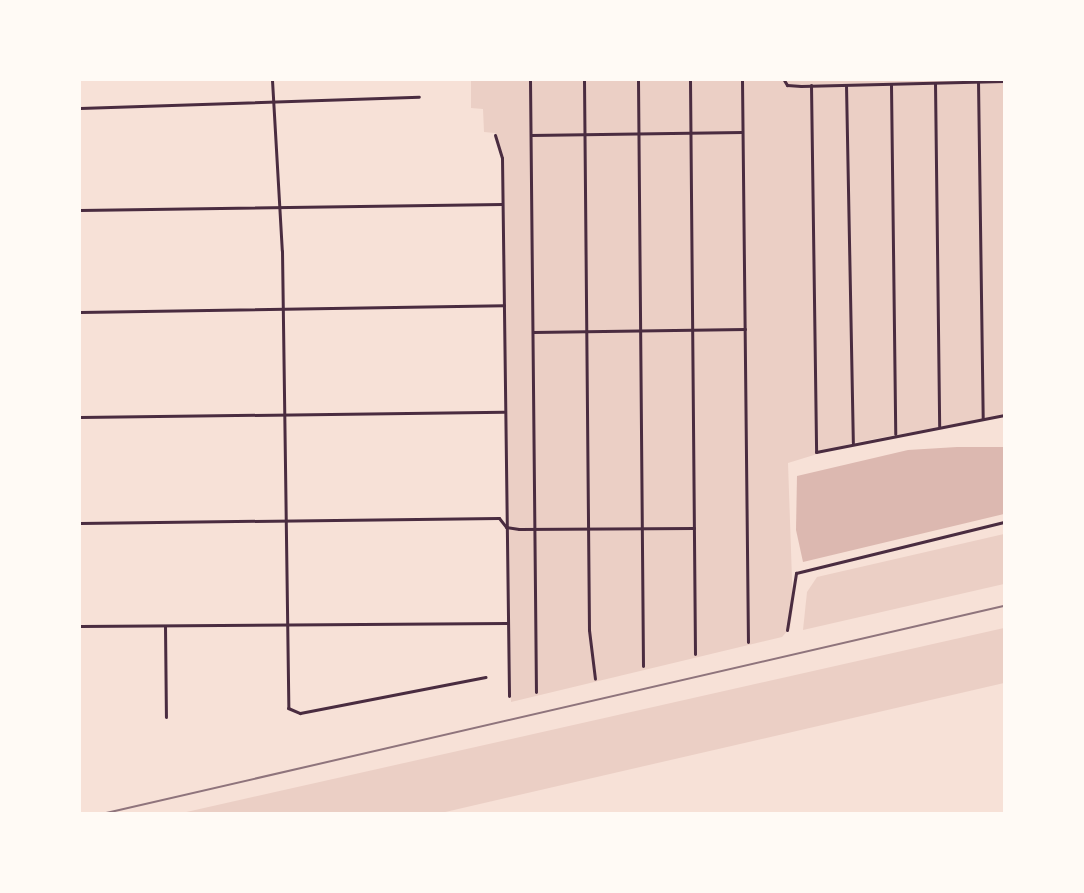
<!DOCTYPE html>
<style>
body{margin:0}
#map{position:relative;width:1084px;height:893px;overflow:hidden;background:#f7e1d7;font-family:"Alegreya Sans",sans-serif}
div>[style]{position:absolute}
.green>*{inset:0;background:#ebcfc5}
.water>*{inset:0;background:#dcb8b0}
.minor>*{height:3px;margin:-1.5px;padding:0 1.5px;transform-origin:1.5px;border-radius:1.5px;background:#4a2c40}
.rail>*{height:1.5px;margin:-0.75px;padding:0 0.75px;transform-origin:0.75px;border-radius:0.75px;background:#8f747c}
span{translate:-50% -50%;white-space:nowrap;text-align:center;line-height:1.15;-webkit-text-stroke:6px #fffaf5;paint-order:stroke}
.frame{position:absolute;inset:0;border:81px solid #fffaf5;pointer-events:none}
</style>
<div id="map">
<div class="green">
<div style="clip-path:polygon(471px 80px,1004px 80px,1004px 415px,853px 443px,788px 463px,793px 608px,790px 628px,782px 637px,511px 702px,502px 158px,495px 133px,484px 132px,483px 109px,471px 108px)"></div>
<div style="clip-path:polygon(1004px 534px,1004px 584px,803px 630px,807px 592px,817px 577px)"></div>
<div style="clip-path:polygon(1004px 628px,1004px 683px,441px 813px,182px 813px)"></div>
</div>
<div class="water">
<div style="clip-path:polygon(957px 447px,1004px 447px,1004px 514px,803px 562px,796px 530px,797px 476px,908px 450px)"></div>
</div>
<div class="minor">
<div style="left:272px;top:80px;width:171px;rotate:86.7deg"></div>
<div style="left:282px;top:251px;width:457px;rotate:89.2deg"></div>
<div style="left:288px;top:708px;width:13px;rotate:23deg"></div>
<div style="left:300px;top:713px;width:189px;rotate:-11deg"></div>
<div style="left:530px;top:80px;width:612px;rotate:89.44deg"></div>
<div style="left:584px;top:80px;width:550px;rotate:89.48deg"></div>
<div style="left:589px;top:630px;width:49px;rotate:83deg"></div>
<div style="left:638px;top:80px;width:586px;rotate:89.51deg"></div>
<div style="left:690px;top:80px;width:574px;rotate:89.5deg"></div>
<div style="left:742px;top:80px;width:562px;rotate:89.39deg"></div>
<div style="left:784px;top:80px;width:6px;rotate:59deg"></div>
<div style="left:787px;top:85px;width:14px;rotate:4deg"></div>
<div style="left:801px;top:86px;width:203px;rotate:-1.4deg"></div>
<div style="left:978px;top:81px;width:338px;rotate:89.2deg"></div>
<div style="left:935px;top:83px;width:343px;rotate:89.3deg"></div>
<div style="left:811px;top:85px;width:367px;rotate:89.2deg"></div>
<div style="left:816px;top:452px;width:192px;rotate:-11.1deg"></div>
<div style="left:846px;top:85px;width:358px;rotate:88.9deg"></div>
<div style="left:891px;top:85px;width:349px;rotate:89.3deg"></div>
<div style="left:80px;top:108px;width:339px;rotate:-1.9deg"></div>
<div style="left:495px;top:135px;width:24px;rotate:73deg"></div>
<div style="left:502px;top:158px;width:538px;rotate:89.25deg"></div>
<div style="left:531px;top:135px;width:211px;rotate:-0.8deg"></div>
<div style="left:80px;top:210px;width:422px;rotate:-0.8deg"></div>
<div style="left:80px;top:312px;width:424px;rotate:-0.9deg"></div>
<div style="left:533px;top:332px;width:212px;rotate:-0.8deg"></div>
<div style="left:80px;top:417px;width:424px;rotate:-0.7deg"></div>
<div style="left:80px;top:523px;width:419px;rotate:-0.7deg"></div>
<div style="left:499px;top:518px;width:11px;rotate:52deg"></div>
<div style="left:506px;top:527px;width:13px;rotate:9deg"></div>
<div style="left:519px;top:529px;width:175px;rotate:-0.3deg"></div>
<div style="left:80px;top:626px;width:427px;rotate:-0.4deg"></div>
<div style="left:165px;top:626px;width:91px;rotate:89.4deg"></div>
<div style="left:787px;top:630px;width:58px;rotate:-81deg"></div>
<div style="left:796px;top:573px;width:214px;rotate:-13.8deg"></div>
</div>
<div class="rail">
<div style="left:102px;top:814px;width:926px;rotate:-12.99deg"></div>
</div>
<div class="frame"></div>
</div>
